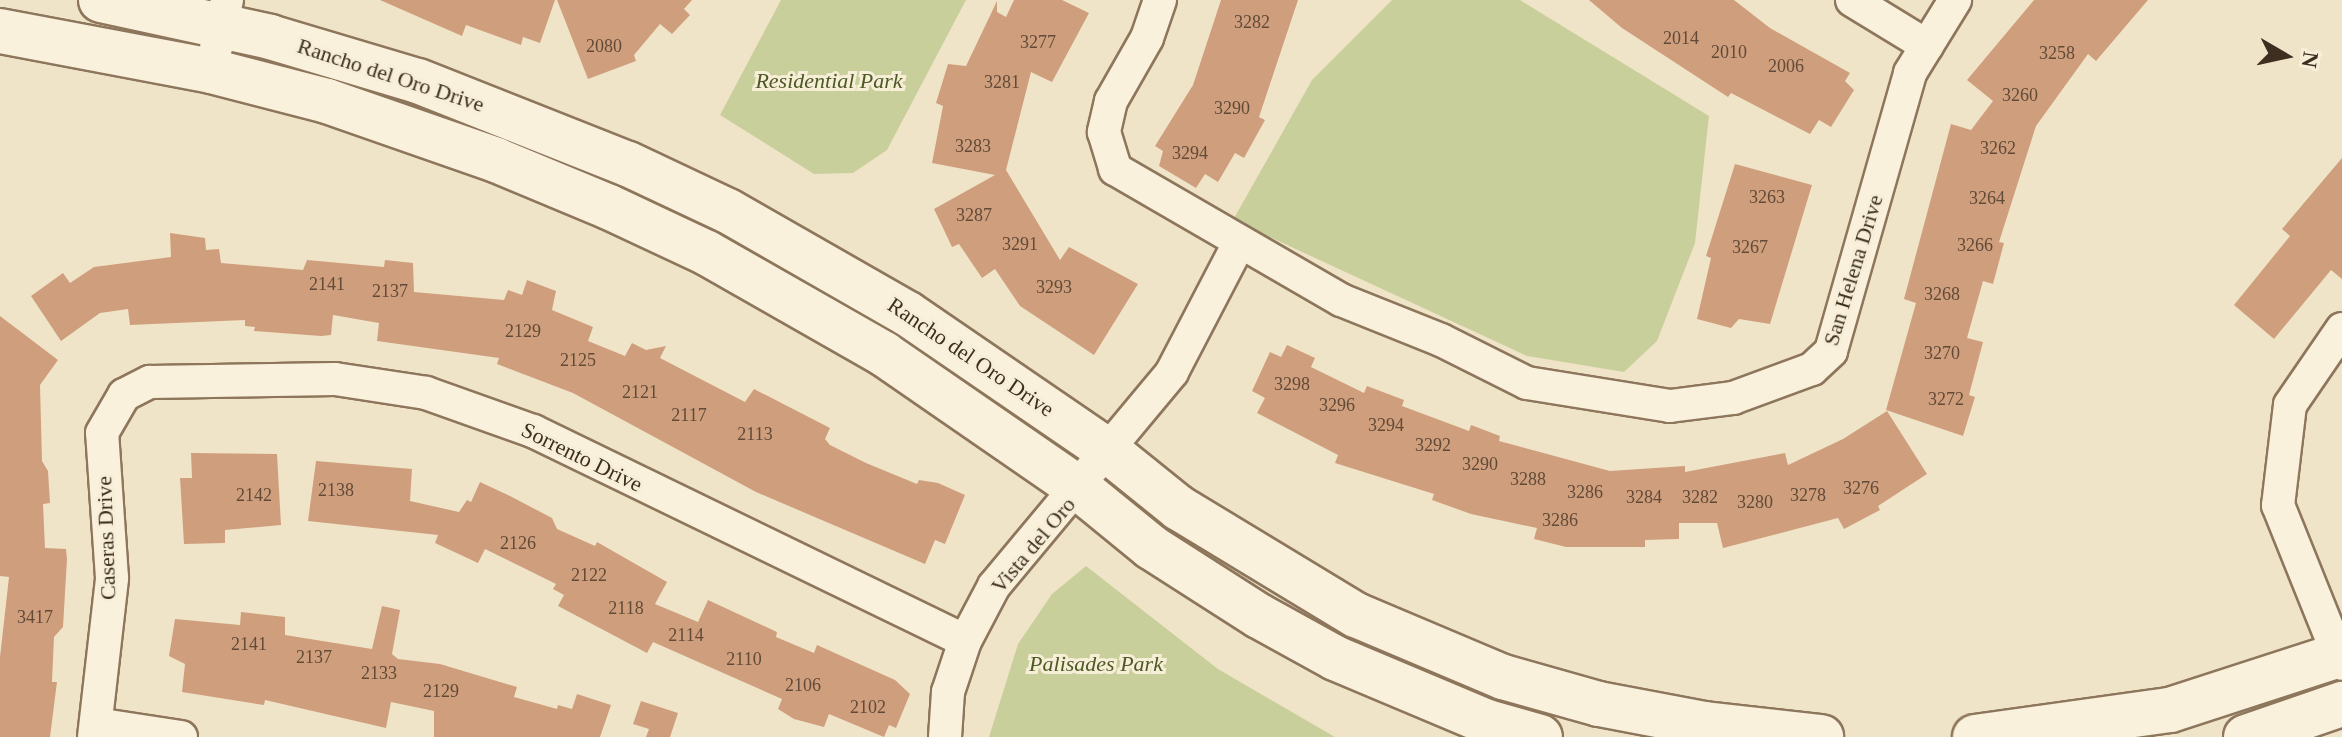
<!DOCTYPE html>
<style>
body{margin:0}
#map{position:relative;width:2342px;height:737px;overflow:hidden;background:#f0e4c8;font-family:Georgia,serif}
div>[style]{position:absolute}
.green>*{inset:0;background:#c9cf9b}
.building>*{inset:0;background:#cf9f7d}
.roads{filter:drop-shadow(2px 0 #8d765c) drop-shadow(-2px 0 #8d765c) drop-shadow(0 2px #8d765c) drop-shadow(0 -2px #8d765c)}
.minor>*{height:32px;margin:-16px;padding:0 16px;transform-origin:16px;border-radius:16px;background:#faf1dc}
.secondary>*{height:44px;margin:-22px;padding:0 22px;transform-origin:22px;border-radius:22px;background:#faf1dc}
span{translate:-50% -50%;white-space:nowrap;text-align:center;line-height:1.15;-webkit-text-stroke:6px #f7eed8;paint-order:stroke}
.number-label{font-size:18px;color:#624a37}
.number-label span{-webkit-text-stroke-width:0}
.street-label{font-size:22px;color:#3d2e20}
.park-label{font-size:22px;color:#4d5a26;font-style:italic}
.north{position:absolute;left:2246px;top:16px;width:80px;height:80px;-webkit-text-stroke:6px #f7eed8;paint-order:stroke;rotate:99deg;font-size:22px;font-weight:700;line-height:32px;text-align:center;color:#3d2e20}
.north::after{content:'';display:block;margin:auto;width:28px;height:36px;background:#3d2e20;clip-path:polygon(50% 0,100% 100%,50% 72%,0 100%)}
</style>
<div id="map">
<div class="green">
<div style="clip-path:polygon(781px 0,966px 0,887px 150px,853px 173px,814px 174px,720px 115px)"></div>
<div style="clip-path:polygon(1392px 0,1520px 0,1709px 116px,1695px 243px,1657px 341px,1624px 372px,1527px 356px,1233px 220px,1312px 80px)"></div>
<div style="clip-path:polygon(1086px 566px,1218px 669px,1335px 737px,989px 737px,1018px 644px,1052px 594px)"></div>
</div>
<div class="building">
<div style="clip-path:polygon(380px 0,555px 0,540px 43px,523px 37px,521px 45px,466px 25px,462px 36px)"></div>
<div style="clip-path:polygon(557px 0,692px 0,684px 9px,690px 15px,672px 34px,660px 24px,634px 55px,636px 61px,588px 79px)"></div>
<div style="clip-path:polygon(1014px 0,1062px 0,1089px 13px,1052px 82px,1031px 72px,1006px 170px,1060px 260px,1069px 247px,1138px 284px,1094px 355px,1020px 306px,995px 269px,982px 278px,959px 244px,952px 247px,934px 209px,995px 175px,932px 163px,943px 106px,936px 103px,948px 64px,966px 66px,997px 1px,997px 12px,1006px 17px)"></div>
<div style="clip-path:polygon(1221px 0,1298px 0,1259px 117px,1265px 120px,1244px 158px,1235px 153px,1218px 182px,1205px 174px,1196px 188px,1159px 166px,1163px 151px,1155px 146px,1193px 85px)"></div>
<div style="clip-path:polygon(1589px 0,1734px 0,1770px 28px,1850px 73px,1845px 81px,1854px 90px,1831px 127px,1819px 120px,1810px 134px,1731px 93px,1728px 97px,1622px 28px)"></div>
<div style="clip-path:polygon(2034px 0,2148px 0,2096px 61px,2088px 54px,2036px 126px,1999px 242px,2004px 243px,1993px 284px,1983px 281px,1967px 338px,1983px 342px,1969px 395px,1975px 397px,1963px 436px,1886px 410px,1916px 303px,1904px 299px,1951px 124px,1971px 130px,1993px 101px,1967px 80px)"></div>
<div style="clip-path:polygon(2342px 158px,2342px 279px,2331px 270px,2274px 339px,2234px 305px,2290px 236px,2282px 229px)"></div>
<div style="clip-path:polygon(1735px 164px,1812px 185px,1770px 324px,1739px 319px,1731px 328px,1697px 319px,1711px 258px,1706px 256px)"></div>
<div style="clip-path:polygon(170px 233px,205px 238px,206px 250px,219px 249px,221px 263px,303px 270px,307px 260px,384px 267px,385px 260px,413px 263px,414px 292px,504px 300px,508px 290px,522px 295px,527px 280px,556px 291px,552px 310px,593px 327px,588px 341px,625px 356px,632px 343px,646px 350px,666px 346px,660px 358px,745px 402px,754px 389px,830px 428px,825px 439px,830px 445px,866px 463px,917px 484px,919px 480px,938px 483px,965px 495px,945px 544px,935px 540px,925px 564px,756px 492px,573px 393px,497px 364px,499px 358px,377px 341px,379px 323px,333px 315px,331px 335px,321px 336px,254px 331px,255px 327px,245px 326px,245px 320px,130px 325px,128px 309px,100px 313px,61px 341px,31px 296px,63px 273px,70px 283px,94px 267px,171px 257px)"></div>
<div style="clip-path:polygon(0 316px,58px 360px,40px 385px,42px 461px,48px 471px,50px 503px,43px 504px,45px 548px,66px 549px,67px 559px,63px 627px,54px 637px,52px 682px,57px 682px,50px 737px,0 737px,0 657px,9px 577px,0 576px)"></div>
<div style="clip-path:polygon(1287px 345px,1315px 358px,1311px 367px,1364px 393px,1367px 386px,1404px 400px,1402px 406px,1469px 431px,1471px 425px,1500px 436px,1499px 441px,1610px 471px,1685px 466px,1685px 472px,1785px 453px,1788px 465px,1843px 439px,1887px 411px,1927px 474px,1878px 506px,1880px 510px,1844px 529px,1838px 518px,1723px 548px,1717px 523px,1679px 523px,1679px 539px,1645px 540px,1645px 547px,1566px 547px,1534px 539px,1537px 528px,1471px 514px,1432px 500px,1434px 494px,1335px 463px,1338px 455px,1257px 413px,1265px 398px,1252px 391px,1270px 352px,1281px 357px)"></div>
<div style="clip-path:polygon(191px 453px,277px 454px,281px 525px,225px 530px,225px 543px,184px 544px,180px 478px,192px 478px)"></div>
<div style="clip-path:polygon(316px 461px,412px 469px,410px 501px,459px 512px,467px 500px,471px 502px,480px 482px,510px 496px,552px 518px,557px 529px,595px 546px,597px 542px,667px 582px,655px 604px,698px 622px,708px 600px,777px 632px,776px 637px,814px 653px,817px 645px,895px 680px,910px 694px,896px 728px,889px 725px,884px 737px,829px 714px,824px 727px,794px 719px,778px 709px,782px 699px,653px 642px,647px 653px,558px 606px,564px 595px,553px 589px,556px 584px,485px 549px,478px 563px,435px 543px,438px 535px,308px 521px)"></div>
<div style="clip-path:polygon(382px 606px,400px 610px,392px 654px,398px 659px,440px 664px,517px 687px,514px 697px,557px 709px,558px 705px,572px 709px,577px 694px,611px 705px,600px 737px,434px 737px,434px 711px,391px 702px,386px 728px,265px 700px,264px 705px,182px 692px,185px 664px,169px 656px,175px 619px,240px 625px,241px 612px,285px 617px,285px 635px,372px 649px)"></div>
<div style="clip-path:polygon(641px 701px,678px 713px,670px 737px,646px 737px,649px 729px,633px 724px)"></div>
</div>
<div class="roads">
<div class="minor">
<div style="left:1160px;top:0;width:40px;rotate:108.9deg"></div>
<div style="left:1147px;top:38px;width:73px;rotate:119.7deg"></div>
<div style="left:1111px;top:101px;width:32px;rotate:103deg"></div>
<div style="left:1104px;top:132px;width:39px;rotate:73deg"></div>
<div style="left:1115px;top:169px;width:261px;rotate:30.1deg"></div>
<div style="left:1341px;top:300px;width:108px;rotate:21.8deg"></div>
<div style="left:1441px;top:340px;width:96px;rotate:26.6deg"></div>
<div style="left:1527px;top:383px;width:145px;rotate:9.1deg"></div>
<div style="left:1670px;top:406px;width:64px;rotate:-7.2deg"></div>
<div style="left:1733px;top:398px;width:84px;rotate:-20.2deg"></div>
<div style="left:1812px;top:369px;width:26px;rotate:-43deg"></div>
<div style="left:1831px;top:351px;width:289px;rotate:-74.1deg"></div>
<div style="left:1910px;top:73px;width:86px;rotate:-58.3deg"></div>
<div style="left:1852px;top:0;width:88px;rotate:31.5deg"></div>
<div style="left:216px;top:48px;width:49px;rotate:-77.1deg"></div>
<div style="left:2342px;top:329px;width:92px;rotate:124.4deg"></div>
<div style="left:2290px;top:405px;width:101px;rotate:96.8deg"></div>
<div style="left:2278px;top:505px;width:171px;rotate:68.1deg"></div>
<div style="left:96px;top:724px;width:86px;rotate:8.7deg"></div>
<div style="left:94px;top:737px;width:160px;rotate:-83.5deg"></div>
<div style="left:112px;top:578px;width:145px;rotate:-93.9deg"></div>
<div style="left:102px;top:433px;width:44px;rotate:-59.9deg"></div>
<div style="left:124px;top:395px;width:29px;rotate:-27deg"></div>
<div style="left:150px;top:382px;width:185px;rotate:-0.9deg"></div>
<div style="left:335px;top:379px;width:92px;rotate:8.7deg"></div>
<div style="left:426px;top:393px;width:114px;rotate:19.6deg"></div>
<div style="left:533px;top:431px;width:480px;rotate:25.9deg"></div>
<div style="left:945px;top:737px;width:45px;rotate:-86.2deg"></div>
<div style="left:948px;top:692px;width:54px;rotate:-71.6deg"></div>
<div style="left:965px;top:641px;width:62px;rotate:-62.2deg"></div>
<div style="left:994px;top:586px;width:278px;rotate:-50.2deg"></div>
<div style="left:1172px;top:372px;width:143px;rotate:-62.5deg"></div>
</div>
<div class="secondary">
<div style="left:101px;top:0;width:173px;rotate:12.3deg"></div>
<div style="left:270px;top:37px;width:154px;rotate:16.6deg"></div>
<div style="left:418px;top:81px;width:226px;rotate:21.6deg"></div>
<div style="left:628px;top:164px;width:110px;rotate:25.2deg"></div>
<div style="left:728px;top:211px;width:207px;rotate:29.8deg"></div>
<div style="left:908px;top:314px;width:242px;rotate:34.4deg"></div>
<div style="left:1108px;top:451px;width:91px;rotate:38.8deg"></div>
<div style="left:1179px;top:508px;width:207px;rotate:31.2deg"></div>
<div style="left:1356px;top:615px;width:160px;rotate:22.9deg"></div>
<div style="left:1503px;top:677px;width:100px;rotate:15.7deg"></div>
<div style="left:1599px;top:704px;width:108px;rotate:10.7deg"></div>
<div style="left:1705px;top:724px;width:117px;rotate:6.4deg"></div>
<div style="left:0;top:31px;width:215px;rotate:10.7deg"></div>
<div style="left:211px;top:71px;width:120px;rotate:14.5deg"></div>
<div style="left:327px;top:101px;width:179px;rotate:19.2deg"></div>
<div style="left:496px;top:160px;width:122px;rotate:22.6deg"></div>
<div style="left:609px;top:207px;width:108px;rotate:25.1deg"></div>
<div style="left:707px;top:253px;width:204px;rotate:29.7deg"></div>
<div style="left:884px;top:354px;width:238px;rotate:34.6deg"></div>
<div style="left:1080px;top:489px;width:92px;rotate:39.2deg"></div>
<div style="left:1151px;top:547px;width:128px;rotate:32.6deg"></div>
<div style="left:1259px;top:616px;width:87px;rotate:28.9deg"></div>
<div style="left:1335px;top:658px;width:165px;rotate:22.8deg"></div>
<div style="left:1487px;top:722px;width:55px;rotate:15.8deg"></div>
<div style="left:1975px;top:737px;width:197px;rotate:-7.9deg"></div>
<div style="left:2170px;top:710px;width:181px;rotate:-18deg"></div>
<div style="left:2246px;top:737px;width:102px;rotate:-19deg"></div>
</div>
</div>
<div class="number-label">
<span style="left:1252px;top:22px">3282</span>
<span style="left:1681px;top:38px">2014</span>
<span style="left:1038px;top:42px">3277</span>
<span style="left:604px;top:46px">2080</span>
<span style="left:1729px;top:52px">2010</span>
<span style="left:2057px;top:53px">3258</span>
<span style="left:1786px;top:66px">2006</span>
<span style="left:1002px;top:82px">3281</span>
<span style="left:2020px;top:95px">3260</span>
<span style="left:1232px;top:108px">3290</span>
<span style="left:973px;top:146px">3283</span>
<span style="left:1998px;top:148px">3262</span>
<span style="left:1190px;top:153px">3294</span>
<span style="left:1767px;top:197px">3263</span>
<span style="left:1987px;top:198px">3264</span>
<span style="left:974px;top:215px">3287</span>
<span style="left:1020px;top:244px">3291</span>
<span style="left:1975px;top:245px">3266</span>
<span style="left:1750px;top:247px">3267</span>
<span style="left:327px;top:284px">2141</span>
<span style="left:1054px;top:287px">3293</span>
<span style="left:390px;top:291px">2137</span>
<span style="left:1942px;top:294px">3268</span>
<span style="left:523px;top:331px">2129</span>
<span style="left:1942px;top:353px">3270</span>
<span style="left:578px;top:360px">2125</span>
<span style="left:1292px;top:384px">3298</span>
<span style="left:640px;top:392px">2121</span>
<span style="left:1946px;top:399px">3272</span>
<span style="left:1337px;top:405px">3296</span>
<span style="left:689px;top:415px">2117</span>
<span style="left:1386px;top:425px">3294</span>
<span style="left:755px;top:434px">2113</span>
<span style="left:1433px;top:445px">3292</span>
<span style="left:1480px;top:464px">3290</span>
<span style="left:1528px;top:479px">3288</span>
<span style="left:1861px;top:488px">3276</span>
<span style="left:336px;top:490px">2138</span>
<span style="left:1585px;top:492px">3286</span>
<span style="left:254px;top:495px">2142</span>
<span style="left:1808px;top:495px">3278</span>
<span style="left:1644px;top:497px">3284</span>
<span style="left:1700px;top:497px">3282</span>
<span style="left:1755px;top:502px">3280</span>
<span style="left:1560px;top:520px">3286</span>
<span style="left:518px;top:543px">2126</span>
<span style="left:589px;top:575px">2122</span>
<span style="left:626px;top:608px">2118</span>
<span style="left:35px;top:617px">3417</span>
<span style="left:686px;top:635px">2114</span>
<span style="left:249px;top:644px">2141</span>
<span style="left:314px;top:657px">2137</span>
<span style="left:744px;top:659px">2110</span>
<span style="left:379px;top:673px">2133</span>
<span style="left:803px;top:685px">2106</span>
<span style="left:441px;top:691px">2129</span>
<span style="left:868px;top:707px">2102</span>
</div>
<div class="street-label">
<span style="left:391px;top:75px;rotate:18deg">Rancho del Oro Drive</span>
<span style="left:1853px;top:270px;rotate:-73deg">San Helena Drive</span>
<span style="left:971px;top:357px;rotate:34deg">Rancho del Oro Drive</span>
<span style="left:582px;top:457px;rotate:26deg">Sorrento Drive</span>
<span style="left:106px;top:538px;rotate:-92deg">Caseras Drive</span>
<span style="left:1033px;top:545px;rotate:-50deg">Vista del Oro</span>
</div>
<div class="park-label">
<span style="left:829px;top:81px">Residential Park</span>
<span style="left:1096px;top:664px">Palisades Park</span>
</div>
<div class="north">N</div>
</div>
